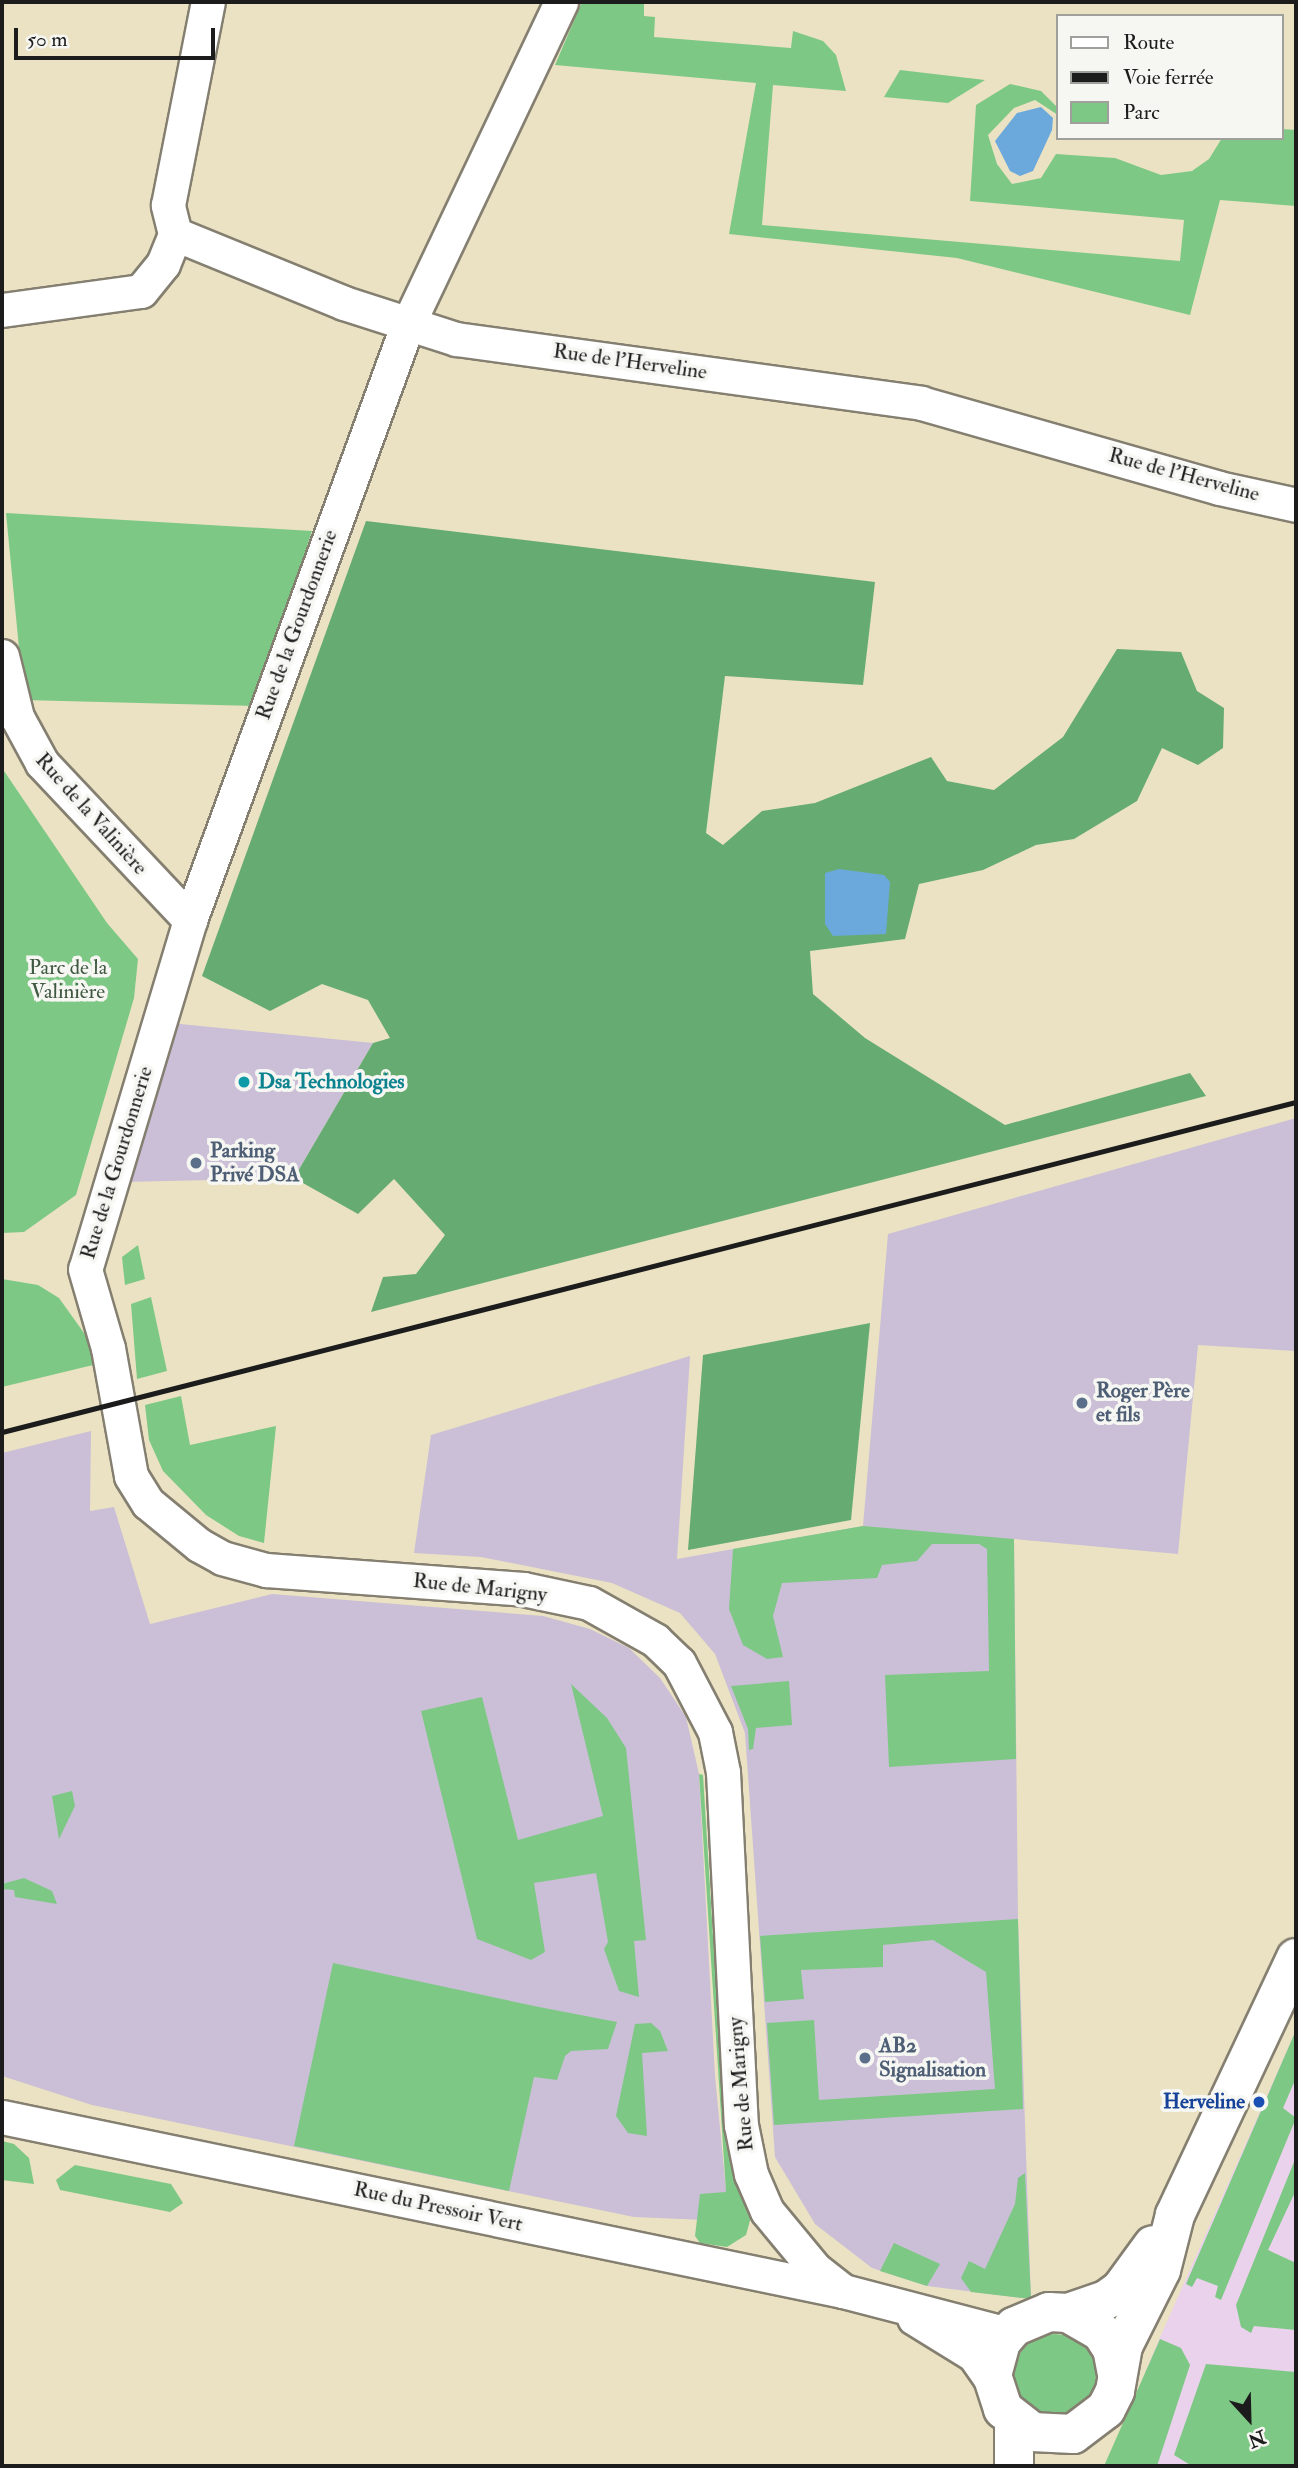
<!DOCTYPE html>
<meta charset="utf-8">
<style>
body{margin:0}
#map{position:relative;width:1298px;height:2468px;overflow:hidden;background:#ebe2c3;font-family:"IM FELL Double Pica",serif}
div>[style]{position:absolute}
.built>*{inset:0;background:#ead1ec}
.industrial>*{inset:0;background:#cabfd6}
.green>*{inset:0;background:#7ec885}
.round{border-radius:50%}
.forest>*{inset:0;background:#66ac72}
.water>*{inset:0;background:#6ba8dc}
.roads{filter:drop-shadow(2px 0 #847f70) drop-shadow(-2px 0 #847f70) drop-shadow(0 2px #847f70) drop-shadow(0 -2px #847f70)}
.minor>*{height:33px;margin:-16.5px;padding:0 16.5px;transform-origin:16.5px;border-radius:16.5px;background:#fff}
.major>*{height:38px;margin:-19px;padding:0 19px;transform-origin:19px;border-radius:19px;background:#fff}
.rail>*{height:5px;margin:-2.5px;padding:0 2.5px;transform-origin:2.5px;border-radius:2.5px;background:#1c1c1c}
.dots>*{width:19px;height:19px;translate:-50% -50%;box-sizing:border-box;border:4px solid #f6f6f2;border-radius:50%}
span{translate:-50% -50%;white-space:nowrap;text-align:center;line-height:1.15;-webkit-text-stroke:7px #f6f6f2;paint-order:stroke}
.street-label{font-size:21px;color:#1c1c1c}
.park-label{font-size:21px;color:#3e5841}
.culture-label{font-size:21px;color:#0d838f;font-weight:700}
.left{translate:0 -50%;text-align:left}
.service-label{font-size:21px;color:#4e5e75;font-weight:700}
.transit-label{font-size:21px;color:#164399;font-weight:700}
.right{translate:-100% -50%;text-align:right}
.frame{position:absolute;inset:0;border:4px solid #1c1c1c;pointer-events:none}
.legend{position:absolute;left:1056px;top:14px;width:228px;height:126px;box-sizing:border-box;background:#f6f6f2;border:2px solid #9f9f9c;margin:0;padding:9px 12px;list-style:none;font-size:21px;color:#1c1c1c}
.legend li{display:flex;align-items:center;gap:14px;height:35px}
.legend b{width:35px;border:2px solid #9f9f9c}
.north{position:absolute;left:1214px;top:2384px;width:70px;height:70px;-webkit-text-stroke:5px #f6f6f2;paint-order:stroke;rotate:158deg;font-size:19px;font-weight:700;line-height:28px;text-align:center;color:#1c1c1c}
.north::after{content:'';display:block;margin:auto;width:24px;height:32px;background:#1c1c1c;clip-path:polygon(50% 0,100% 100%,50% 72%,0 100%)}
.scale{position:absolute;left:14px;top:28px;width:201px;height:32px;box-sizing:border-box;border:4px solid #1c1c1c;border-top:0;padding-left:9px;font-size:21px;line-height:24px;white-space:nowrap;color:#1c1c1c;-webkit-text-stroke:5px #f6f6f2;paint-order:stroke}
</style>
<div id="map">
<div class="built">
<div style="clip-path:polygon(1296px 2030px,1296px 2466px,1106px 2466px,1158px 2342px)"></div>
</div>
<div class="industrial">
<div style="clip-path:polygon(170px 1023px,373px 1043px,294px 1178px,122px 1182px)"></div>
<div style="clip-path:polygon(1296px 1118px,1296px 1351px,1198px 1345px,1178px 1554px,1014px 1539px,1018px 1919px,1031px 2299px,927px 2286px,872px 2268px,815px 2224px,775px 2157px,745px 1733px,715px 1654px,680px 1613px,612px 1583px,481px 1557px,414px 1553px,431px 1435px,690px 1356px,677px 1559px,863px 1526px,888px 1234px)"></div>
<div style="clip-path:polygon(91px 1431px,90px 1511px,114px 1507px,150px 1624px,272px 1594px,543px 1616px,590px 1629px,629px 1648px,660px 1678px,686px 1717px,699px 1774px,715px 2076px,729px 2221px,634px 2217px,92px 2105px,2px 2076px,2px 1453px)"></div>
</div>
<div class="green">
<div style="clip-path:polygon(582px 2px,644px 2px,644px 16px,655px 17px,654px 37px,791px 48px,793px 31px,823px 41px,836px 55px,846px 91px,773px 85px,762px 225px,1180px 261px,1184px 220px,970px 201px,976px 105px,1010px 84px,1041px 91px,1058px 108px,1058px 115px,1035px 100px,1014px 108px,988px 135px,997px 164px,1012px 184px,1041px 178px,1056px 154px,1115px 158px,1161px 175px,1192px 171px,1209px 159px,1222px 138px,1282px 138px,1282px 129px,1296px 130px,1296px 206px,1220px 200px,1190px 315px,957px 258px,729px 234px,756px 83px,555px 65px)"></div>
<div style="clip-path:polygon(900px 70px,985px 80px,948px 103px,884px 97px)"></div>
<div style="clip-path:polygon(6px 513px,312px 531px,255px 706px,24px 700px)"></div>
<div style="clip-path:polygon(2px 768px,107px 923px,138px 959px,134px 998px,76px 1195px,24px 1232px,2px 1233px)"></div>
<div style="clip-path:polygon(138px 1245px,145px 1279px,125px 1285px,122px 1257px)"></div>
<div style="clip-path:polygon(2px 1279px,38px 1285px,59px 1298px,89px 1340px,93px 1365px,2px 1387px)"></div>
<div style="clip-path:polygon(151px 1297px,167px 1371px,137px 1379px,131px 1304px)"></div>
<div style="clip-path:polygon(181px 1396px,190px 1445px,276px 1426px,264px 1543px,239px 1536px,206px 1515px,163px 1471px,149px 1440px,145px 1405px)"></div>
<div style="clip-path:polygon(863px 1526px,1014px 1539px,1016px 1759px,889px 1767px,885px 1675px,989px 1671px,987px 1549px,979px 1544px,932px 1544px,917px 1561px,882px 1565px,877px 1578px,782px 1583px,773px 1616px,783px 1657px,767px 1659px,743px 1645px,729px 1609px,733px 1549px)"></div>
<div style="clip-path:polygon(789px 1681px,792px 1725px,756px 1728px,753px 1749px,749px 1750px,748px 1729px,731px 1686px)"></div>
<div style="clip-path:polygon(571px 1684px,607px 1718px,626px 1748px,646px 1940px,634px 1941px,639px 1997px,619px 1991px,604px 1949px,608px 1942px,596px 1873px,534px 1883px,545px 1952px,531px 1960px,477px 1939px,421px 1711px,482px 1697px,518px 1840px,603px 1816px)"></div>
<div style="clip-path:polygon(699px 1774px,703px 1775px,726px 2145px,751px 2217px,746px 2235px,727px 2247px,700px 2243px,695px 2236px,700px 2194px,726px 2192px)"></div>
<div style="clip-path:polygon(72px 1791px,75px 1806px,59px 1839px,52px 1796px)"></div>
<div style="clip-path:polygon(24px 1878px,52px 1891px,57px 1904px,15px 1897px,14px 1890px,2px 1889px,2px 1884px)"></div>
<div style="clip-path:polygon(1018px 1919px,1023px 2109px,774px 2125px,767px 2023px,814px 2020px,819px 2100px,995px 2089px,986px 1972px,933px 1940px,883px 1945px,883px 1967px,801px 1970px,804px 1999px,765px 2002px,760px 1936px)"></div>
<div style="clip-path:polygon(333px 1963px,539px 2007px,617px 2022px,608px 2049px,571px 2051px,565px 2056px,557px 2080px,534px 2077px,509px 2191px,294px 2146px)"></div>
<div style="clip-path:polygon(651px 2023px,660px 2031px,668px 2051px,642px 2053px,647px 2136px,628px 2133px,616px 2116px,635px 2024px)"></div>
<div style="clip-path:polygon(1296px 2030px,1296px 2078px,1283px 2108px,1296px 2118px,1221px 2300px,1215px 2297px,1218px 2286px,1197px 2278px,1192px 2287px,1186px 2284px)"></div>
<div style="clip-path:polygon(2px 2141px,14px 2144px,29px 2158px,34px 2184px,2px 2180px)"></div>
<div style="clip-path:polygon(1296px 2157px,1296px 2190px,1268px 2250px,1296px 2263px,1296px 2330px,1254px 2326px,1251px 2333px,1241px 2327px,1236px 2305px)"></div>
<div style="clip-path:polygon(75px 2165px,171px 2184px,183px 2203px,170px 2212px,60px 2190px,56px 2180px)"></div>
<div style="clip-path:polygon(1025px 2173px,1031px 2299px,971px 2292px,961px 2278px,969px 2261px,985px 2269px,1015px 2204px,1018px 2178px)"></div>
<div style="clip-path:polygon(894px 2243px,940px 2264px,927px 2286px,880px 2271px)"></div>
<div class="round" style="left:1014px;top:2334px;width:82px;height:82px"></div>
<div style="clip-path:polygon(1160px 2339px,1181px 2348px,1190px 2365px,1157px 2466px,1104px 2466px)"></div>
<div style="clip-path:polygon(1206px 2364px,1296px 2372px,1296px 2466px,1192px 2466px,1174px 2455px)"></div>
</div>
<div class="forest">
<div style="clip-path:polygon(366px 521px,875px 582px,863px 685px,725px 676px,706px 833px,723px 845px,762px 811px,815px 803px,931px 757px,947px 781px,994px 790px,1063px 737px,1117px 649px,1181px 652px,1197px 691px,1224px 708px,1223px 748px,1198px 765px,1162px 748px,1137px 801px,1074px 839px,1036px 845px,983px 870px,919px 884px,905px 939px,810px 951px,813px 994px,865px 1038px,1005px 1125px,1190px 1073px,1206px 1096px,371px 1312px,383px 1277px,416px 1274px,445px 1235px,394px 1179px,358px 1214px,294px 1178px,373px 1043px,390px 1038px,368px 1000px,322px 984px,270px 1011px,202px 976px)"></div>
<div style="clip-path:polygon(870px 1323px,851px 1520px,688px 1550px,703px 1355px)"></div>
</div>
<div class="water">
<div style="clip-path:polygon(1041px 107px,1053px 118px,1052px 130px,1033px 171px,1020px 176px,1010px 171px,995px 141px,1017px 113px)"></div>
<div style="clip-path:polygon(839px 869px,884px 875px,890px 882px,886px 934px,833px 936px,825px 924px,825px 873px)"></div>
</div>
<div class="roads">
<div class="minor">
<div style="left:561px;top:2px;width:359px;rotate:115.4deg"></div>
<div style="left:407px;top:326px;width:632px;rotate:110.07deg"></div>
<div style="left:190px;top:920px;width:364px;rotate:106.7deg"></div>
<div style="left:85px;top:1269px;width:82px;rotate:73.8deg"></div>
<div style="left:108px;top:1348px;width:130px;rotate:79.8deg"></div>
<div style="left:131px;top:1476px;width:32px;rotate:58deg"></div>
<div style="left:148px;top:1503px;width:66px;rotate:39.5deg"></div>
<div style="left:199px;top:1545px;width:26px;rotate:29deg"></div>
<div style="left:222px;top:1558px;width:46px;rotate:15.3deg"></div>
<div style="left:266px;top:1570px;width:258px;rotate:4.2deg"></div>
<div style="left:523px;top:1589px;width:67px;rotate:12deg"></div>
<div style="left:589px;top:1603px;width:76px;rotate:29.3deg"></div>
<div style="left:655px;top:1640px;width:33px;rotate:44deg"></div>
<div style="left:679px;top:1663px;width:78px;rotate:62.4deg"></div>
<div style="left:715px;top:1732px;width:41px;rotate:78.7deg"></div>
<div style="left:723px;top:1772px;width:353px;rotate:87.1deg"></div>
<div style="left:741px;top:2125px;width:50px;rotate:78.5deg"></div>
<div style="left:751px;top:2174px;width:40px;rotate:66.6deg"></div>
<div style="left:767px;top:2211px;width:75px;rotate:50.4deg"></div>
<div style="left:815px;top:2269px;width:36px;rotate:38deg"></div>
<div style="left:175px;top:234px;width:30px;rotate:-104deg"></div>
<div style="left:168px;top:205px;width:207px;rotate:-78.9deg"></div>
<div style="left:2px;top:310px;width:140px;rotate:-7.8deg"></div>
<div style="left:141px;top:291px;width:35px;rotate:-51deg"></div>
<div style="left:163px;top:264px;width:32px;rotate:-68deg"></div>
<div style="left:175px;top:234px;width:183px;rotate:22.2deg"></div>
<div style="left:344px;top:303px;width:118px;rotate:17.8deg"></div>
<div style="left:456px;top:339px;width:469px;rotate:7.8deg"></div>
<div style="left:921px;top:403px;width:310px;rotate:15.9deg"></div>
<div style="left:1219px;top:488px;width:79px;rotate:12.4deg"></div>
<div style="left:2px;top:656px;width:63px;rotate:76.2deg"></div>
<div style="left:17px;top:717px;width:52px;rotate:61.5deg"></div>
<div style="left:42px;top:763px;width:216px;rotate:46.7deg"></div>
<div style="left:2px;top:2117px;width:859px;rotate:11.69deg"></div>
<div style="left:843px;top:2291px;width:171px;rotate:14.6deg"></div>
<div style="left:914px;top:2318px;width:70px;rotate:31.7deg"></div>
<div style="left:974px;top:2355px;width:35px;rotate:55deg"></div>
</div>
<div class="major">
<div style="left:1068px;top:2313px;width:40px;rotate:-18.9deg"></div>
<div style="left:1106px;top:2300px;width:19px;rotate:-36deg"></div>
<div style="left:1121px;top:2289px;width:54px;rotate:-54deg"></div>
<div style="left:1117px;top:2374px;width:25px;rotate:-101deg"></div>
<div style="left:1112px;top:2349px;width:20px;rotate:-123deg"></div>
<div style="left:1101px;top:2332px;width:38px;rotate:-150deg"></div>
<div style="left:1068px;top:2313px;width:19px;rotate:-177deg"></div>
<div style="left:1049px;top:2312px;width:38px;rotate:157deg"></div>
<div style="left:1014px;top:2327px;width:20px;rotate:131deg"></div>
<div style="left:1001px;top:2342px;width:34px;rotate:105deg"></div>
<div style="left:992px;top:2375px;width:36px;rotate:72deg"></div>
<div style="left:1003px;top:2409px;width:37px;rotate:38deg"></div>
<div style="left:1032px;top:2432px;width:41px;rotate:2.8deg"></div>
<div style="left:1073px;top:2434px;width:41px;rotate:-37.1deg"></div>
<div style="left:1106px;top:2409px;width:20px;rotate:-63deg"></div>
<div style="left:1115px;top:2391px;width:46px;rotate:-79.9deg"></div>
<div style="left:1123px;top:2346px;width:85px;rotate:-63.4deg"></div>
<div style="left:1161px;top:2270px;width:57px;rotate:-75.7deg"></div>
<div style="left:1175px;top:2215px;width:284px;rotate:-64.8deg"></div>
<div style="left:1014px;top:2466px;width:44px;rotate:-90deg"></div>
</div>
</div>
<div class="rail">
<div style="left:2px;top:1432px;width:1335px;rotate:-14.31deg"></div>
</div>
<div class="dots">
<div style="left:244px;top:1082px;background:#0f9aa8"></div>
<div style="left:196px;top:1163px;background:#5c6f8a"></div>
<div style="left:1082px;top:1403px;background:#5c6f8a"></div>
<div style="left:865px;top:2058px;background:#5c6f8a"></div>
<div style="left:1259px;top:2102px;background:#1a4fb4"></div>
</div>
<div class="street-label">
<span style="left:630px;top:362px;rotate:8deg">Rue de l'Herveline</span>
<span style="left:1184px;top:475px;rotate:15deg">Rue de l'Herveline</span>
<span style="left:297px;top:625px;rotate:-70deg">Rue de la Gourdonnerie</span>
<span style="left:91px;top:814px;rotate:48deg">Rue de la Valinière</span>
<span style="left:117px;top:1163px;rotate:-73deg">Rue de la Gourdonnerie</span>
<span style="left:480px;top:1588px;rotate:6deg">Rue de Marigny</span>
<span style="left:741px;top:2084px;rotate:-95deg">Rue de Marigny</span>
<span style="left:438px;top:2207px;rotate:12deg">Rue du Pressoir Vert</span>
</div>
<div class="park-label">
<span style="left:68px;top:980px">Parc de la<br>Valinière</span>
</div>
<div class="culture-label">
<span class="left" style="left:258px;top:1082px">Dsa Technologies</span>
</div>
<div class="service-label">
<span class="left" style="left:210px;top:1163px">Parking<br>Privé DSA</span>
<span class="left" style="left:1096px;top:1403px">Roger Père<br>et fils</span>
<span class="left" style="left:879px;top:2058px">AB2<br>Signalisation</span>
</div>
<div class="transit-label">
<span class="right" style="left:1245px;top:2102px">Herveline</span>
</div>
<div class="frame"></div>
<ul class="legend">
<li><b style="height:9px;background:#fff"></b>Route</li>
<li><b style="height:9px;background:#1c1c1c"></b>Voie ferrée</li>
<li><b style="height:19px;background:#7ec885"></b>Parc</li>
</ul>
<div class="north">N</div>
<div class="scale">50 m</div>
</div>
